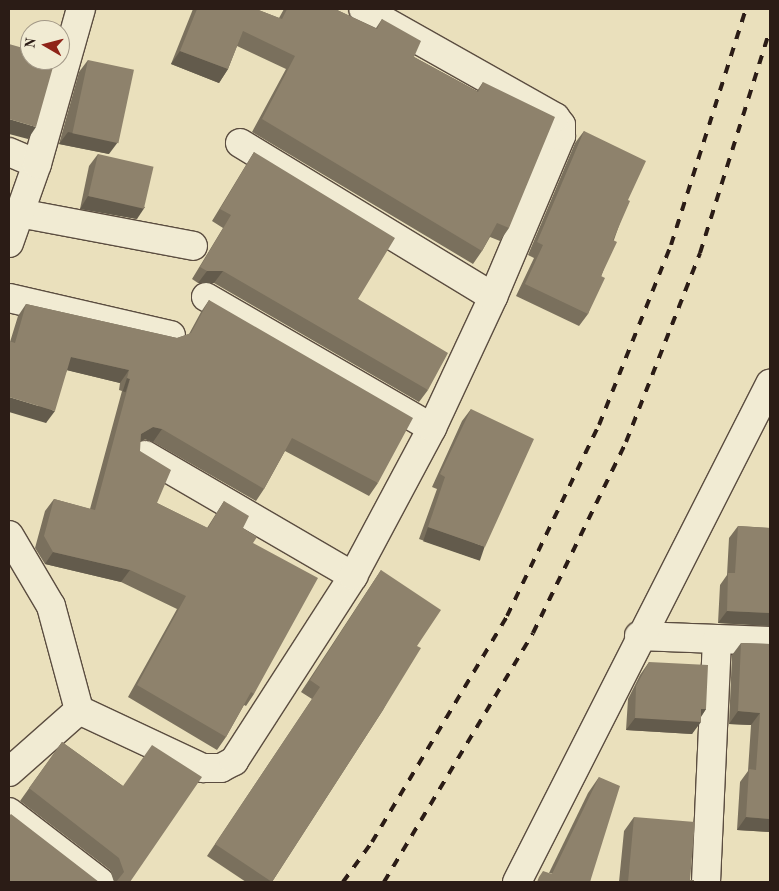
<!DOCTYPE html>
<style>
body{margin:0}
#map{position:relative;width:779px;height:891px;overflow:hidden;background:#eae0bc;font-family:"Old Standard TT",serif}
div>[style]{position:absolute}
.roads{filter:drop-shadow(1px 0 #5b4d40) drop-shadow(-1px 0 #5b4d40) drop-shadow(0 1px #5b4d40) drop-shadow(0 -1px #5b4d40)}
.minor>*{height:28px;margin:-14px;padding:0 14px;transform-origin:14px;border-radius:14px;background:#f1ebd3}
.rail>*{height:4px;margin-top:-2px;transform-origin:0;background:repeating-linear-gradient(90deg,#2b1c16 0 9px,transparent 0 18px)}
.wall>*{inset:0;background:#7a705d}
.shaded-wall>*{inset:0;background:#635b4c;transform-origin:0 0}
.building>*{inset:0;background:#8e826c;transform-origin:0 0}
span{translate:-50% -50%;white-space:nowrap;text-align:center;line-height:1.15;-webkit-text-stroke:5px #f1ebd3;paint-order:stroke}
.frame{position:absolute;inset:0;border:10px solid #2b1c16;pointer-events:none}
.north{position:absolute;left:20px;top:20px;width:50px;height:50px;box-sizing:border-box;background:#f1ebd3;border:1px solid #a29887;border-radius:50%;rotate:278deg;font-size:14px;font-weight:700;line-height:20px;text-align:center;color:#2b1c16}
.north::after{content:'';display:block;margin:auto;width:18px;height:22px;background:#8f2418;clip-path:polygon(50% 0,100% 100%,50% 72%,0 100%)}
</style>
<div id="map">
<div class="roads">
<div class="minor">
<div style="left:240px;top:143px;width:296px;rotate:31.3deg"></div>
<div style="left:9px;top:152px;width:30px;rotate:23deg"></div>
<div style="left:19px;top:213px;width:177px;rotate:10.7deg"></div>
<div style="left:9px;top:243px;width:84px;rotate:-70.5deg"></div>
<div style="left:37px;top:164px;width:161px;rotate:-74.2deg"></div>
<div style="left:206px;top:297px;width:261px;rotate:30.1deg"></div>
<div style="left:9px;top:298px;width:166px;rotate:12.9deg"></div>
<div style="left:145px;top:455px;width:241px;rotate:30.2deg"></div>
<div style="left:9px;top:535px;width:82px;rotate:59.4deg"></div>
<div style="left:51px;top:606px;width:108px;rotate:74.9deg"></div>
<div style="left:639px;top:636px;width:131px;rotate:2.2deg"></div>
<div style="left:9px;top:772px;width:94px;rotate:-41.5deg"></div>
<div style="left:79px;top:710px;width:137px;rotate:25.1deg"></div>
<div style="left:203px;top:768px;width:18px"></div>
<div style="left:221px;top:768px;width:15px;rotate:-28deg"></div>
<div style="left:234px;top:761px;width:220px;rotate:-57.2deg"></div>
<div style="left:353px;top:576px;width:168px;rotate:-61.9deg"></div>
<div style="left:432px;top:428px;width:145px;rotate:-65deg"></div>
<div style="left:493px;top:297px;width:175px;rotate:-67.1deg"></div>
<div style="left:561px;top:136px;width:11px;rotate:-90deg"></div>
<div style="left:561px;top:125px;width:10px;rotate:-127deg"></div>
<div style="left:555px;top:117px;width:220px;rotate:-150.6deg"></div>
<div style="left:9px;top:812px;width:115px;rotate:37.6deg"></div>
<div style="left:517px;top:882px;width:559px;rotate:-63.07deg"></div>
<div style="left:706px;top:882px;width:243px;rotate:-87.4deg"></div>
</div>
</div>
<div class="rail">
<div style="left:343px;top:882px;width:49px;rotate:-54.1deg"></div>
<div style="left:372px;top:842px;width:263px;rotate:-59.1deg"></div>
<div style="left:507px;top:616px;width:212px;rotate:-64.3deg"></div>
<div style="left:599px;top:425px;width:194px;rotate:-68.2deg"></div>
<div style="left:671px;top:245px;width:248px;rotate:-72.4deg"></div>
<div style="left:384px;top:882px;width:290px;rotate:-59.1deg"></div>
<div style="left:533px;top:633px;width:212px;rotate:-64deg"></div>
<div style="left:626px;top:442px;width:203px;rotate:-68.6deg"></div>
<div style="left:700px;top:253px;width:234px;rotate:-72.6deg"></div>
</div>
<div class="wall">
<div style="clip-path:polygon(193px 9px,256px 9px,279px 18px,284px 9px,335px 9px,376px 28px,382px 19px,414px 57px,477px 91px,483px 82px,509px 228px,500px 241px,490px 237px,482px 251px,473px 264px,252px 132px,286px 69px,237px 46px,228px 69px,219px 83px,171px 64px)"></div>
<div style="clip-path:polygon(88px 60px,109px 154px,59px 144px,79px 72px)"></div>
<div style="clip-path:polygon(584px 131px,628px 200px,588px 314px,579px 326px,516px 296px,534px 258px,528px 255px,575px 143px)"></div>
<div style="clip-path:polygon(254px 152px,358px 299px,428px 390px,419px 402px,214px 283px,198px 283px,192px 279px,223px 228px,212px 221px,246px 165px)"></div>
<div style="clip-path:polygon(98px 154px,137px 219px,80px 209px,89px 166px)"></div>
<div style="clip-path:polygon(209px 300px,378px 483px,369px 496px,285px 451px,264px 489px,256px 501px,153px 442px,145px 439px,140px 442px,140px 451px,157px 503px,207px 528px,224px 501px,253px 543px,254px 694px,246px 706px,244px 705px,226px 737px,217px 750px,128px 697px,177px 609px,121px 582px,45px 564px,35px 548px,45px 511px,54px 499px,90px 509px,122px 391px,119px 390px,120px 383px,67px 370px,46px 423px,10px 342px,18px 316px,26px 304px,177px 338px,189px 334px,201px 312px)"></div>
<div style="clip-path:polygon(471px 409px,476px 559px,419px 539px,437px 489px,432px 487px,462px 421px)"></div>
<div style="clip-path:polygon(738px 526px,770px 528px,770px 626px,718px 623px,720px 585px,727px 575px,729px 538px)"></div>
<div style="clip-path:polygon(381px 570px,417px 646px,383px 710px,272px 882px,246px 882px,207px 856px,312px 699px,301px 692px)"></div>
<div style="clip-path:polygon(741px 643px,770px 644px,770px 832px,737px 830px,740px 782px,748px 771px,751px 725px,729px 724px,732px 655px)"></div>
<div style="clip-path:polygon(649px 662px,706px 709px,701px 717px,692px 734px,626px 730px,628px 699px,640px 675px)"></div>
<div style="clip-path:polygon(62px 742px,123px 786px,130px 882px,114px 882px,110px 870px,20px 801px)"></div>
<div style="clip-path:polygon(599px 777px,590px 882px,549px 873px,588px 793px)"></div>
<div style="clip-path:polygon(634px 817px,690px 880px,694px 882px,619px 882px,624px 831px)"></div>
</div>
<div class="shaded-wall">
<div style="clip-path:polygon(180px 51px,228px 69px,219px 83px,171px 64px)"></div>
<div style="clip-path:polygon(9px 119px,36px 127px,28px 139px,9px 134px)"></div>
<div style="clip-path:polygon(68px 132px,118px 142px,109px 154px,59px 144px)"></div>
<div style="clip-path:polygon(88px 196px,145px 207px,137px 219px,80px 209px)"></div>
<div style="clip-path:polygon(207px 271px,223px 271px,214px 283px,198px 283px)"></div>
<div style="clip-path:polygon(71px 357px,129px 370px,120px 383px,62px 369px)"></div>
<div style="left:127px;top:378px;width:3px;height:14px;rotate:18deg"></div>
<div style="clip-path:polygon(9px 397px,55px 411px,46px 423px,9px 412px)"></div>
<div style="clip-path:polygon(153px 427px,162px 429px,153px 442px,145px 439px,132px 447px,141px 434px)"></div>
<div style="left:428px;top:527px;width:60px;height:15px;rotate:19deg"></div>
<div style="clip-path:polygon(53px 552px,130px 570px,121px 582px,45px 564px)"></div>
<div style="clip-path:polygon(727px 611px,770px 613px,770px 626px,718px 623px)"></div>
<div style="clip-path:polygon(701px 709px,706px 709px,698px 721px,701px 722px,692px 734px,626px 730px,635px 718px)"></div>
<div style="clip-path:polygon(738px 711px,760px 713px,751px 725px,729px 724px)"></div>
<div style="clip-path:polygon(746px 817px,770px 819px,770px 832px,737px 830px)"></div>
</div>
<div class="building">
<div style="clip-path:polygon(197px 9px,256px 9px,282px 19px,287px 9px,335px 9px,377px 29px,382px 19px,421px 41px,414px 57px,478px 92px,483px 82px,555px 117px,509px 228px,497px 223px,482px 251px,262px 119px,295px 56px,243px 31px,228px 69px,180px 51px)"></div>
<div style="clip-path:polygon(9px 44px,30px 50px,30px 60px,55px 60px,36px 127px,9px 119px)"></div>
<div style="left:88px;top:60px;width:47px;height:75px;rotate:12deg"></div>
<div style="clip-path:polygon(584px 131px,646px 161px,628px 200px,630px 201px,613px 240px,617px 242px,601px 276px,605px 278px,588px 314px,525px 284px,543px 245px,537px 242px)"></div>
<div style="clip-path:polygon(254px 152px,395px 238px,358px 299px,448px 353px,428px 390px,223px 271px,207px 271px,200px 267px,231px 215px,220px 209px)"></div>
<div style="left:98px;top:154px;width:57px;height:43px;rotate:13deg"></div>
<div style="clip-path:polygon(209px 300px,413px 418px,378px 483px,292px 438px,264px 489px,162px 429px,153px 427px,141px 434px,140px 451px,171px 470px,157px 503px,208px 528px,224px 501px,249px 516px,243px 528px,257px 537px,253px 543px,318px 578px,254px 694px,251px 692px,226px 737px,137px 685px,186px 596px,130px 570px,53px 552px,44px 536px,54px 499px,95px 510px,130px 379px,127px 378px,129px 370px,71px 357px,55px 411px,9px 397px,9px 341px,15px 343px,26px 304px,177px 338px,191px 333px)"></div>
<div style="clip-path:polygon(471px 409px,534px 439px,485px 547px,428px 527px,445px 477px,440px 474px)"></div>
<div style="clip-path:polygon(738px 526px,770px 528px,770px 613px,727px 611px,728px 573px,735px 573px)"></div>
<div style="clip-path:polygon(381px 570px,441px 610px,417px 646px,421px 648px,383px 710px,272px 882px,215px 844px,320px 687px,310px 680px)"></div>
<div style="clip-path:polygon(741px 643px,770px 644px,770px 819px,746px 817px,749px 769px,756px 770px,760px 713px,738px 711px)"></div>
<div style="clip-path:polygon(649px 662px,708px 665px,706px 709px,701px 709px,701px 722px,635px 718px,636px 686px)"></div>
<div style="clip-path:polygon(62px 742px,123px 786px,152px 745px,202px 777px,130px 882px,116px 882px,124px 872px,119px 858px,29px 788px)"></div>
<div style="clip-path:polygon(599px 777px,620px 786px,590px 882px,537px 882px,539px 877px,543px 871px,552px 874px)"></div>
<div style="clip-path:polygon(11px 814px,99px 882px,102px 882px,9px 882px,9px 816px)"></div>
<div style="clip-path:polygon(634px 817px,695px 822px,690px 880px,694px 880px,694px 882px,628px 882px)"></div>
</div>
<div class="frame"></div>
<div class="north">N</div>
</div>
